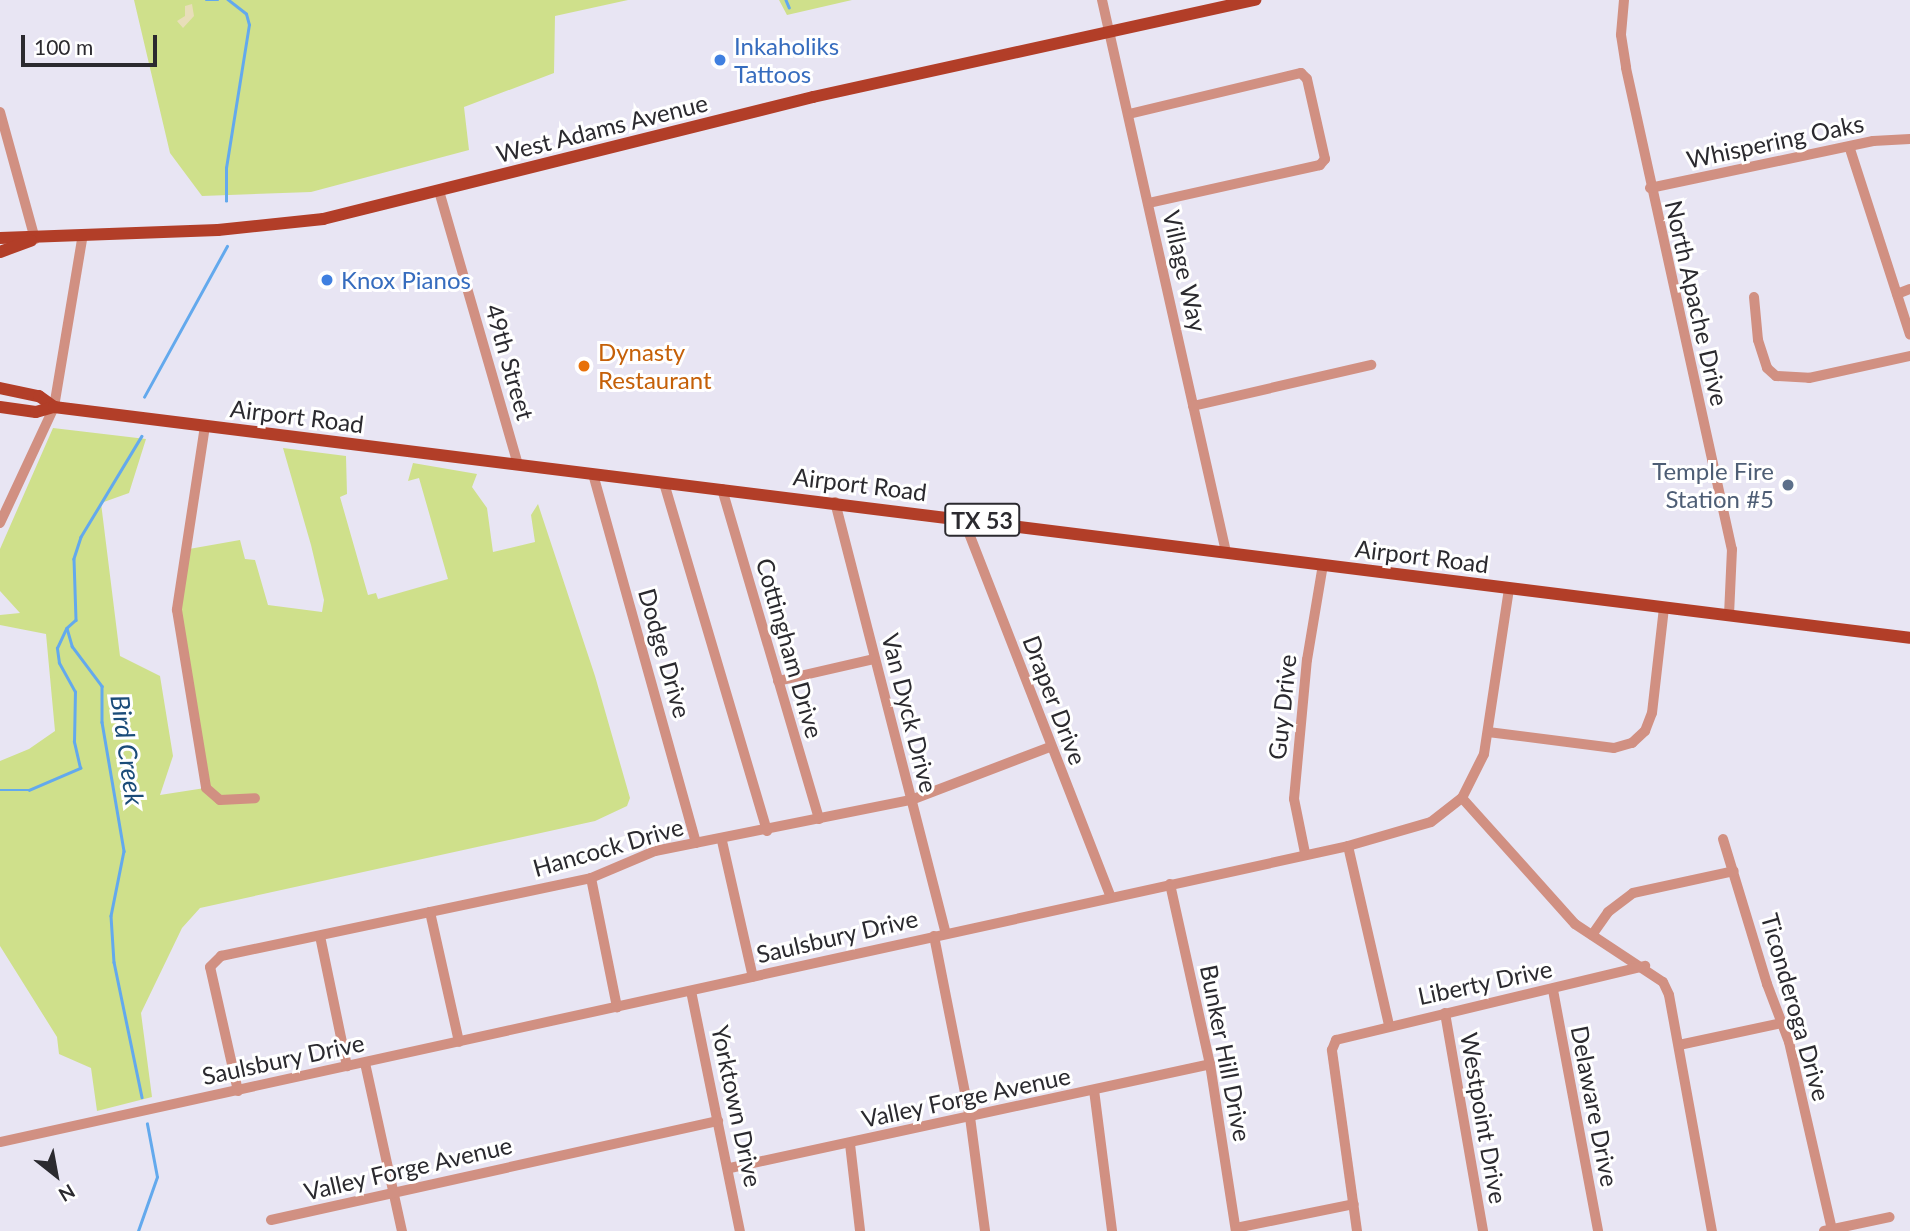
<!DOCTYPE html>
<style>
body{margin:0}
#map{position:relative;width:1910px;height:1231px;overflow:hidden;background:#e8e5f3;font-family:Lato,sans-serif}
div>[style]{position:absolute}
.green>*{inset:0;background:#cfe08b}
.sand>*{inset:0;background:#e8deb9}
.stream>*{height:2.5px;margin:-1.25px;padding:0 1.25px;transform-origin:1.25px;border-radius:1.25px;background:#63a9ed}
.minor>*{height:10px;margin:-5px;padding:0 5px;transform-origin:5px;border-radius:5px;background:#d19082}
.major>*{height:12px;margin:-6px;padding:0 6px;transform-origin:6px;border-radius:6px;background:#b23e28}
.dots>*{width:19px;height:19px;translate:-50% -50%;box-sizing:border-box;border:4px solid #fff;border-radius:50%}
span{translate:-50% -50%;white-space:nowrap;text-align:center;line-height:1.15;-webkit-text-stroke:6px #fff;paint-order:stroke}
.shield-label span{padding:2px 5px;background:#fff;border:2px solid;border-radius:5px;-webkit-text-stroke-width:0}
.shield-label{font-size:23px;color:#2b2a2f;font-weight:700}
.shop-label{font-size:24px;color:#366cbe}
.left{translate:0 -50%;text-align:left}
.street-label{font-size:24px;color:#2b2a2f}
.food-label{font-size:24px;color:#c56008}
.service-label{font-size:24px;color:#4e5e75}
.right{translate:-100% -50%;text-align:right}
.water-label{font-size:26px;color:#1b4c79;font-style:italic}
.north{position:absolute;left:21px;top:1140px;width:70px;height:70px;-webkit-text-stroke:5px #fff;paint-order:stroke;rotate:149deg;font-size:19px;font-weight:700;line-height:28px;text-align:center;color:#2b2a2f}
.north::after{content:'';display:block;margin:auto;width:24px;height:32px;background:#2b2a2f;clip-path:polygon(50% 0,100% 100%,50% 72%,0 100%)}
.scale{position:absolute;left:21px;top:35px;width:136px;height:32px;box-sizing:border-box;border:4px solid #2b2a2f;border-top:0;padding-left:9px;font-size:21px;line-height:24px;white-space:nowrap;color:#2b2a2f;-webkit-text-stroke:5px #fff;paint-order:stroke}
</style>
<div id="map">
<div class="green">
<div style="clip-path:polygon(134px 0,628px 0,555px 16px,554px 73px,464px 107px,469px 150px,311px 192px,202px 196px,170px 153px)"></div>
<div style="clip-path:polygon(779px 0,852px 0,787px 15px)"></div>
<div style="clip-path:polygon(53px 428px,146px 439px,129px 493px,101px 503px,120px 656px,160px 676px,173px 756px,160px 795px,205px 788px,177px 610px,189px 549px,240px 540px,245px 559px,255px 560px,268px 605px,322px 612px,324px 600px,311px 545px,283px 448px,346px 456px,347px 494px,340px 497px,368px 595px,376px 593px,378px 599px,448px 579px,419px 478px,408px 481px,413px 463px,477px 474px,472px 487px,487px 508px,493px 552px,535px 542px,531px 515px,538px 504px,595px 676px,630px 798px,627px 806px,595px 821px,200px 908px,182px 928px,141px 1013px,152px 1097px,97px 1111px,91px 1068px,59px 1054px,57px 1037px,0 946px,0 761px,29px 749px,55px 731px,46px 634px,0 625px,0 615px,20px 613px,0 591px,0 549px)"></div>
</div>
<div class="sand">
<div style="clip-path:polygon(192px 4px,194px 16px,183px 28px,177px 21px,185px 16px,185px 6px)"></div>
</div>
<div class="stream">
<div style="left:206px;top:0;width:12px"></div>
<div style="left:786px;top:0;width:8px;rotate:67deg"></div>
<div style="left:226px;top:201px;width:33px;rotate:-90deg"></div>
<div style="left:226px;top:168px;width:145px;rotate:-80.9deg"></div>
<div style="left:249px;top:25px;width:11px;rotate:-105deg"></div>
<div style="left:246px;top:14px;width:23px;rotate:-142deg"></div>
<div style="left:144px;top:397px;width:172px;rotate:-61.2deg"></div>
<div style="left:142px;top:436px;width:118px;rotate:121.1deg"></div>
<div style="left:81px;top:537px;width:23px;rotate:108deg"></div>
<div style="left:74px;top:559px;width:61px;rotate:88.1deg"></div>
<div style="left:76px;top:620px;width:12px;rotate:138deg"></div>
<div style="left:67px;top:628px;width:19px;rotate:74deg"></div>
<div style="left:72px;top:646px;width:50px;rotate:53.1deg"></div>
<div style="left:102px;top:686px;width:36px;rotate:90deg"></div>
<div style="left:102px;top:722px;width:131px;rotate:80.3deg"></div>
<div style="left:124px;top:851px;width:66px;rotate:101.3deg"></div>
<div style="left:111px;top:916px;width:46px;rotate:86.3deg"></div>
<div style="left:114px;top:962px;width:138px;rotate:78.3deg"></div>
<div style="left:0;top:790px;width:29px"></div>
<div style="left:29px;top:790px;width:56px;rotate:-23.3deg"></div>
<div style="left:80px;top:768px;width:27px;rotate:-103deg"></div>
<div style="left:74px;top:742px;width:50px;rotate:-88.9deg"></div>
<div style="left:75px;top:692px;width:33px;rotate:-119deg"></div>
<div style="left:59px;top:663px;width:15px;rotate:-98deg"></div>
<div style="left:57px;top:648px;width:21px;rotate:-65deg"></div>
<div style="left:138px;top:1231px;width:57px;rotate:-70.6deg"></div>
<div style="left:157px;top:1177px;width:54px;rotate:-100.7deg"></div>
</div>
<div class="minor">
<div style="left:1102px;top:0;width:566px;rotate:77.34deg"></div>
<div style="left:1624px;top:0;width:35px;rotate:95deg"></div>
<div style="left:1621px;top:35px;width:33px;rotate:81deg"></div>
<div style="left:1626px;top:68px;width:493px;rotate:77.6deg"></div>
<div style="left:1732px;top:549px;width:67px;rotate:92.6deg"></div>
<div style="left:0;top:112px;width:132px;rotate:74.6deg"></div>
<div style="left:1129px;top:114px;width:177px;rotate:-13.4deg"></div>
<div style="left:1301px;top:73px;width:8px;rotate:45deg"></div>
<div style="left:1307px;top:79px;width:82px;rotate:77.3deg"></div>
<div style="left:1325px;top:159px;width:8px;rotate:130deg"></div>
<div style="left:1320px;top:165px;width:176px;rotate:167.5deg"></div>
<div style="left:1850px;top:149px;width:195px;rotate:72.1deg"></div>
<div style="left:1650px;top:188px;width:228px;rotate:-11.9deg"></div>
<div style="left:1873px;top:141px;width:37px;rotate:-3deg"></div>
<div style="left:439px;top:191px;width:285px;rotate:73.9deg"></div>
<div style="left:1897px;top:294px;width:14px;rotate:-21deg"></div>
<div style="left:1754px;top:297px;width:43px;rotate:84.7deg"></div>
<div style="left:1758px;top:340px;width:29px;rotate:72deg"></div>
<div style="left:1767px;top:368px;width:12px;rotate:42deg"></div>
<div style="left:1776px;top:376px;width:33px;rotate:3deg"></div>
<div style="left:1809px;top:378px;width:103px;rotate:-12.3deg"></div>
<div style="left:1193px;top:406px;width:183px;rotate:-13deg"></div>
<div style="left:205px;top:426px;width:186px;rotate:98.7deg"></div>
<div style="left:177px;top:610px;width:180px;rotate:80.7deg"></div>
<div style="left:206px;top:788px;width:18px;rotate:41deg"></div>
<div style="left:220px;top:800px;width:35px;rotate:-3deg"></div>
<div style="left:593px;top:474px;width:383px;rotate:74.4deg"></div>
<div style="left:664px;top:483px;width:363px;rotate:73.5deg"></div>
<div style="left:722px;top:489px;width:344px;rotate:73.6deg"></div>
<div style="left:835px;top:502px;width:445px;rotate:75.6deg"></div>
<div style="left:963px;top:518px;width:406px;rotate:68.7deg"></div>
<div style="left:0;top:523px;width:128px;rotate:-65deg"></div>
<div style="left:54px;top:407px;width:175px;rotate:-80.5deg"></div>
<div style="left:778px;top:681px;width:98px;rotate:-12.9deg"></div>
<div style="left:1488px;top:732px;width:127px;rotate:7.2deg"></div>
<div style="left:1614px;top:748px;width:19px;rotate:-16deg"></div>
<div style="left:1632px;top:743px;width:18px;rotate:-43deg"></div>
<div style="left:1645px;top:731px;width:19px;rotate:-69deg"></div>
<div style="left:1652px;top:713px;width:106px;rotate:-83.5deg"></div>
<div style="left:1462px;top:798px;width:169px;rotate:48.1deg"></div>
<div style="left:1575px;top:924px;width:105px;rotate:33.4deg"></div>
<div style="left:1663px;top:982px;width:14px;rotate:65deg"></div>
<div style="left:1669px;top:995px;width:240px;rotate:79.7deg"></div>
<div style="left:1723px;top:839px;width:152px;rotate:73.1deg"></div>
<div style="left:1767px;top:984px;width:62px;rotate:69.2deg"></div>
<div style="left:1789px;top:1042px;width:192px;rotate:77.1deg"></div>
<div style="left:722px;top:841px;width:139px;rotate:77.2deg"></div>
<div style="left:1348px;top:846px;width:184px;rotate:77.1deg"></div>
<div style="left:1305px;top:853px;width:55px;rotate:-101.5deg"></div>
<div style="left:1294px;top:799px;width:140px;rotate:-84.7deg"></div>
<div style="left:1307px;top:660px;width:97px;rotate:-80.5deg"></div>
<div style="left:591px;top:878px;width:132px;rotate:78.6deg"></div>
<div style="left:1170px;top:884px;width:184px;rotate:77.5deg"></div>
<div style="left:1210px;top:1064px;width:169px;rotate:81.2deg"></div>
<div style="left:430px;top:912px;width:133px;rotate:77.4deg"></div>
<div style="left:1592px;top:935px;width:28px;rotate:-55deg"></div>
<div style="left:1608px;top:912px;width:31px;rotate:-37deg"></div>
<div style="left:1633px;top:893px;width:103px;rotate:-12.3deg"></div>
<div style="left:320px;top:936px;width:133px;rotate:78.3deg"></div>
<div style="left:934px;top:936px;width:185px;rotate:78.8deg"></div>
<div style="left:970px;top:1117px;width:115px;rotate:82.5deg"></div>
<div style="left:1553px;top:990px;width:245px;rotate:79.4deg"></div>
<div style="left:691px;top:991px;width:245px;rotate:78.5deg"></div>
<div style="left:1445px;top:1013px;width:221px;rotate:80.1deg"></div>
<div style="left:1679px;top:1045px;width:105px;rotate:-12.1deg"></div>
<div style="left:365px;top:1063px;width:172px;rotate:77.6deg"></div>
<div style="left:1094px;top:1090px;width:142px;rotate:82.7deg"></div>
<div style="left:238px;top:1091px;width:127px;rotate:-102.7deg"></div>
<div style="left:210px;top:967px;width:16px;rotate:-45deg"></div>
<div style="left:221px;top:956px;width:378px;rotate:-11.9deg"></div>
<div style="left:591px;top:878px;width:69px;rotate:-22.9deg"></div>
<div style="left:655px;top:851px;width:261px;rotate:-11.3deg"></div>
<div style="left:911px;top:800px;width:149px;rotate:-20.9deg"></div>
<div style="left:0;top:1142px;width:1380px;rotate:-12.38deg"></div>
<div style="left:1348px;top:846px;width:86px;rotate:-16.1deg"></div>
<div style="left:1431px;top:822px;width:39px;rotate:-38deg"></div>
<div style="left:1462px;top:798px;width:49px;rotate:-63.4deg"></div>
<div style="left:1484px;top:754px;width:168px;rotate:-81.4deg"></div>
<div style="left:850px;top:1144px;width:88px;rotate:83.4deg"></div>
<div style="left:730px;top:1168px;width:491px;rotate:-12.2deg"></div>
<div style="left:271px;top:1220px;width:458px;rotate:-12.5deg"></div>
<div style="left:1236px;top:1228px;width:120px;rotate:-11.5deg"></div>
<div style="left:1357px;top:1231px;width:183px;rotate:-97.9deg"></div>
<div style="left:1332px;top:1050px;width:11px;rotate:-68deg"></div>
<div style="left:1336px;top:1040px;width:318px;rotate:-13.5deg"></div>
<div style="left:1824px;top:1231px;width:67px;rotate:-12deg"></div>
</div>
<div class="major">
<div style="left:0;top:238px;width:218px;rotate:-2.1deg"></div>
<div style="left:218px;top:230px;width:106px;rotate:-6deg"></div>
<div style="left:323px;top:219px;width:505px;rotate:-13.98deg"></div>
<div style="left:813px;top:97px;width:453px;rotate:-12.4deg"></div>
<div style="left:0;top:252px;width:33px;rotate:-20deg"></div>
<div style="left:0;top:388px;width:40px;rotate:12deg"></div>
<div style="left:39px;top:396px;width:19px;rotate:36deg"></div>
<div style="left:0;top:407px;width:36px;rotate:8deg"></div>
<div style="left:36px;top:412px;width:19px;rotate:-16deg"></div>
<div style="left:54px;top:407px;width:1870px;rotate:7.09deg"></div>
</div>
<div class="dots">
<div style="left:720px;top:60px;background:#3f7fe0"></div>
<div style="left:327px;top:280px;background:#3f7fe0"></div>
<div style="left:584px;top:366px;background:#e8710a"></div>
<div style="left:1788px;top:485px;background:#5c6f8a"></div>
</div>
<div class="shield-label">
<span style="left:982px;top:520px">TX 53</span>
</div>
<div class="shop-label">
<span class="left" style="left:734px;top:60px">Inkaholiks<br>Tattoos</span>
<span class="left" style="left:341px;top:280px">Knox Pianos</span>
</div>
<div class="street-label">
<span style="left:602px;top:128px;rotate:-14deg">West Adams Avenue</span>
<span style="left:1775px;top:141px;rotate:-12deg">Whispering Oaks</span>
<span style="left:1185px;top:271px;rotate:77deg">Village Way</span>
<span style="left:1697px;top:303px;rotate:77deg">North Apache Drive</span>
<span style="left:510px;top:362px;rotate:74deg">49th Street</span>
<span style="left:297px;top:416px;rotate:7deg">Airport Road</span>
<span style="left:860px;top:484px;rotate:7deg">Airport Road</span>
<span style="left:1422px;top:556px;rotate:7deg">Airport Road</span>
<span style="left:790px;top:648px;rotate:74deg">Cottingham Drive</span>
<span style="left:665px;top:653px;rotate:74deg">Dodge Drive</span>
<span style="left:1055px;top:700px;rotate:69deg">Draper Drive</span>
<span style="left:1282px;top:707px;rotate:-84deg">Guy Drive</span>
<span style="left:910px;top:713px;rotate:76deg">Van Dyck Drive</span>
<span style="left:608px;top:847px;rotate:-16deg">Hancock Drive</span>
<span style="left:837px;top:936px;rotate:-13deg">Saulsbury Drive</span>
<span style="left:1485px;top:982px;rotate:-12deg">Liberty Drive</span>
<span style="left:1796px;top:1007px;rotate:74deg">Ticonderoga Drive</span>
<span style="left:1226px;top:1053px;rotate:79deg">Bunker Hill Drive</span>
<span style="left:283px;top:1059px;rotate:-12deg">Saulsbury Drive</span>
<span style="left:966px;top:1097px;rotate:-12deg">Valley Forge Avenue</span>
<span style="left:737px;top:1106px;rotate:78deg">Yorktown Drive</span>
<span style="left:1595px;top:1106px;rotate:79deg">Delaware Drive</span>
<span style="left:1484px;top:1118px;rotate:80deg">Westpoint Drive</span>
<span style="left:408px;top:1168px;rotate:-13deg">Valley Forge Avenue</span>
</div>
<div class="food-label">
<span class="left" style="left:598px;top:366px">Dynasty<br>Restaurant</span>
</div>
<div class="service-label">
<span class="right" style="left:1774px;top:485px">Temple Fire<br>Station #5</span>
</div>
<div class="water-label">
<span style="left:127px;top:750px;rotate:82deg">Bird Creek</span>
</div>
<div class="north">N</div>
<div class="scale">100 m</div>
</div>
